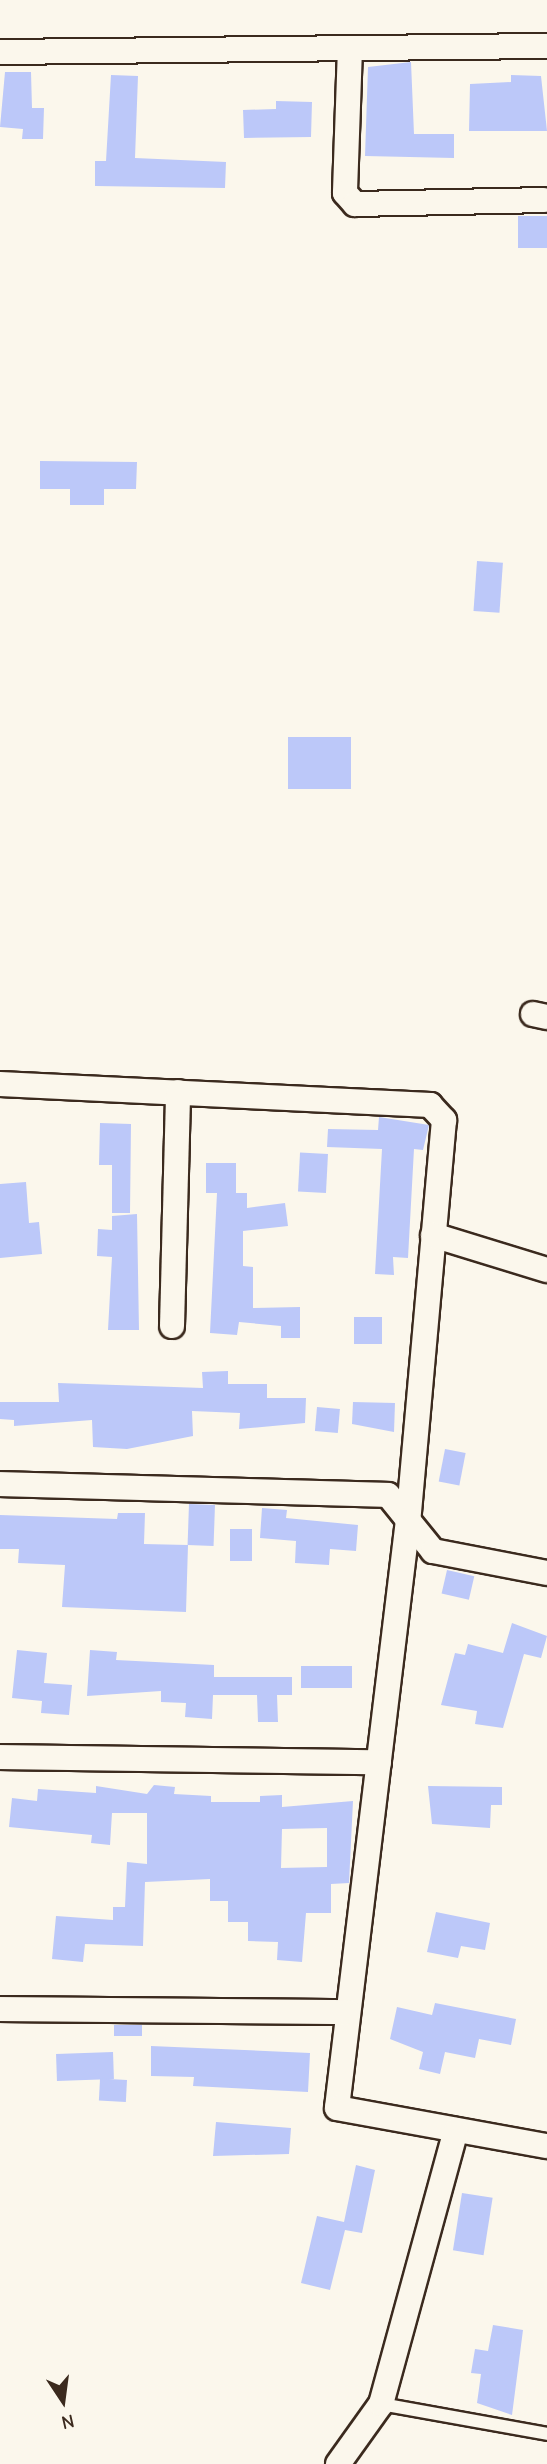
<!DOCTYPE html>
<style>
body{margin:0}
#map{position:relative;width:547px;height:2464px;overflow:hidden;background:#fbf7ec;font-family:"Comic Neue",sans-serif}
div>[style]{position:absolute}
.building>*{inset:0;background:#bcc8f9;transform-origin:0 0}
.roads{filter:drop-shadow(2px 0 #3b2a1e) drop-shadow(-2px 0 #3b2a1e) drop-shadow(0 2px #3b2a1e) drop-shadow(0 -2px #3b2a1e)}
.service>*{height:12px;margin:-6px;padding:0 6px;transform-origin:6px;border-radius:6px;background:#fbf7ec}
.minor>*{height:24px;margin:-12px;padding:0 12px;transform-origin:12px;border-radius:12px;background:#fbf7ec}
span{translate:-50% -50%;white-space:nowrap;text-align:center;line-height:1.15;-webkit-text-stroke:7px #fbf7ec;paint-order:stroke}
.north{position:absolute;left:28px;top:2366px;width:70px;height:70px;-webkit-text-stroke:5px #fbf7ec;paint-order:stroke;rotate:167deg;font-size:19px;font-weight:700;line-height:28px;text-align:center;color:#3b2a1e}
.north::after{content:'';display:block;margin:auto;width:24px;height:32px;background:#3b2a1e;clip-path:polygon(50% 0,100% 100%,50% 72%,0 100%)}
</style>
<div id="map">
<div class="building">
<div style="clip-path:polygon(411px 62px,414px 134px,454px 134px,454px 158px,365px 156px,368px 67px)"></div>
<div style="clip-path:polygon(5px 72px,31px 72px,32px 108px,44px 108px,43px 139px,22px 139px,23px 129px,0 127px)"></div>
<div style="clip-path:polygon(111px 75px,138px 76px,135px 158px,226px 162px,225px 188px,95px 186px,95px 161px,106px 161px)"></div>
<div style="clip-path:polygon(511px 75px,541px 76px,547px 131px,469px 131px,470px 84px,511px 82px)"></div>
<div style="clip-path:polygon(276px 101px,312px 102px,311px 137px,244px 138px,243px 110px,276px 109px)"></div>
<div style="left:518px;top:216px;width:29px;height:32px"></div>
<div style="clip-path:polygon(40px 461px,137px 462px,136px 489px,104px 489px,104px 505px,70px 505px,70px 489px,40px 489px)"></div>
<div style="left:477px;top:561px;width:26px;height:50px;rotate:4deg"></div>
<div style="left:351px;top:737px;width:52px;height:63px;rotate:90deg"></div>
<div style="clip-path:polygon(379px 1117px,429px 1125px,423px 1150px,414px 1149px,408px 1258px,393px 1257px,394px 1275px,375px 1274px,382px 1149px,327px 1147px,328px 1129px,378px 1130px)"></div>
<div style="clip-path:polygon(100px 1123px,131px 1124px,130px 1213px,112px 1213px,112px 1165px,99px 1165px)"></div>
<div style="left:328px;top:1154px;width:39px;height:28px;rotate:93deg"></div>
<div style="clip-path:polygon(206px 1163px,236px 1163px,236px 1193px,247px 1193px,247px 1208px,285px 1203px,288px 1226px,243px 1231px,243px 1266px,253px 1267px,253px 1308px,300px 1307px,300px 1338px,281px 1338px,281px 1326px,239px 1322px,237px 1335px,210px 1333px,217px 1193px,206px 1193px)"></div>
<div style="clip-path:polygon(26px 1182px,29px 1223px,39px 1222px,42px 1254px,0 1258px,0 1184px)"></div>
<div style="clip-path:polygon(137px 1214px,139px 1330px,108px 1330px,112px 1257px,97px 1256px,98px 1229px,112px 1230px,112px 1216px)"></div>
<div style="left:382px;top:1317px;width:27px;height:28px;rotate:90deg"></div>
<div style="clip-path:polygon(228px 1371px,228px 1384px,267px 1384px,267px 1398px,306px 1398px,305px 1423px,239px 1429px,240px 1413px,192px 1411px,193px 1436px,127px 1449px,93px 1447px,92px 1420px,14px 1426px,14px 1420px,0 1419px,0 1402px,59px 1402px,58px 1383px,203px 1388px,202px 1372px)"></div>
<div style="clip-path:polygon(353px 1402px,395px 1403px,394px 1432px,352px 1424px)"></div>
<div style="left:317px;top:1407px;width:23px;height:24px;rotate:5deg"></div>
<div style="left:445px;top:1449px;width:21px;height:33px;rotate:11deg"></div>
<div style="left:189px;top:1504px;width:26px;height:41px;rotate:2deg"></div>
<div style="clip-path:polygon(262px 1508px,287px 1510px,286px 1518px,358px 1525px,356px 1551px,330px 1549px,329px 1565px,295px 1563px,296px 1541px,260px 1538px)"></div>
<div style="clip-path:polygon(118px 1513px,145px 1513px,144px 1544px,188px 1545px,186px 1612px,62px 1607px,65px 1565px,18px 1563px,19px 1549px,0 1549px,0 1515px,117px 1519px)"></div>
<div style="left:230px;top:1529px;width:22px;height:32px"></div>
<div style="left:447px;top:1570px;width:28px;height:24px;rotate:13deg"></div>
<div style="clip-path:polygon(512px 1623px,547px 1636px,541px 1658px,524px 1654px,503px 1728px,475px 1724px,477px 1711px,441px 1705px,455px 1653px,465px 1655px,468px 1644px,503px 1653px)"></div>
<div style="clip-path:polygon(17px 1650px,47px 1653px,44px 1683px,72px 1685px,69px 1715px,41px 1713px,42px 1701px,12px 1698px)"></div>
<div style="clip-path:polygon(90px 1650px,117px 1652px,116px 1660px,214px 1665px,214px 1677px,292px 1677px,292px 1695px,277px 1695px,278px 1722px,258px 1722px,257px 1695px,213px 1695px,212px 1719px,185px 1717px,186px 1703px,161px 1702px,161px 1691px,87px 1696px)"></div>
<div style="left:352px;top:1666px;width:22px;height:51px;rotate:90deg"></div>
<div style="clip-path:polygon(evenodd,154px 1785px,175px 1787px,174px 1794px,211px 1796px,211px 1802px,260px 1802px,260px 1796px,282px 1795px,282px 1807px,353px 1801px,349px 1883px,331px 1884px,331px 1913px,306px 1913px,302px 1962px,277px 1960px,278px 1942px,248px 1941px,248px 1922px,228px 1922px,228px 1901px,210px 1901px,210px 1879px,145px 1882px,143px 1946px,85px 1944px,83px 1962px,52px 1959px,56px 1916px,113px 1920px,113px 1907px,125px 1907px,127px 1862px,147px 1864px,147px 1813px,112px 1813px,110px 1845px,91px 1843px,92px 1835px,9px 1827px,12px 1798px,37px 1801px,38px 1789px,96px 1793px,96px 1786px,147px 1794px,154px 1785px,327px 1828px,327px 1867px,281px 1868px,282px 1829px,327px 1828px)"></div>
<div style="clip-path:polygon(428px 1786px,502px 1787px,502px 1805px,491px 1805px,490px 1828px,432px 1824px)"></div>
<div style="clip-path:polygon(436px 1912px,490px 1923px,485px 1950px,461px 1946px,458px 1958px,427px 1952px)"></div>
<div style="clip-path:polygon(435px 2003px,516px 2019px,511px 2045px,479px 2039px,475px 2058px,445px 2052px,440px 2074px,419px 2069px,423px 2052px,390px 2039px,397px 2007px,432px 2015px)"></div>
<div style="left:114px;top:2025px;width:28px;height:11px"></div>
<div style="clip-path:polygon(151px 2046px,310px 2053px,308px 2092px,193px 2086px,194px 2077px,151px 2076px)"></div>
<div style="left:113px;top:2052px;width:27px;height:57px;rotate:88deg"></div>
<div style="left:127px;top:2080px;width:22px;height:27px;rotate:93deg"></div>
<div style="clip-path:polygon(216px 2122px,291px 2128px,289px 2154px,213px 2156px)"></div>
<div style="clip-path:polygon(356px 2165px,375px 2170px,362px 2233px,345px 2230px,330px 2290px,301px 2283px,317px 2216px,344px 2222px)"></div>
<div style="left:462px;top:2193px;width:31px;height:58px;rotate:9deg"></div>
<div style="clip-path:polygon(493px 2325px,523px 2330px,512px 2415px,477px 2403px,481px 2374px,471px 2373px,475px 2349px,488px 2351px)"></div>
</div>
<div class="roads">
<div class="service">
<div style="left:381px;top:2404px;width:169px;rotate:10.2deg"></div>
</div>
<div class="minor">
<div style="left:350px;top:48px;width:145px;rotate:92deg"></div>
<div style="left:345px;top:193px;width:15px;rotate:48deg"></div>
<div style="left:355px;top:204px;width:189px;rotate:-1.2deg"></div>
<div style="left:0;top:52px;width:547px;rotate:-0.63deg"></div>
<div style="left:533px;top:1014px;width:14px;rotate:12deg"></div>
<div style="left:0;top:1084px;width:431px;rotate:2.8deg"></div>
<div style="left:430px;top:1105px;width:21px;rotate:47deg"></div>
<div style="left:444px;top:1120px;width:402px;rotate:95.1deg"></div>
<div style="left:408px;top:1520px;width:40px;rotate:51deg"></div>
<div style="left:433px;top:1551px;width:116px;rotate:10.9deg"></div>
<div style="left:433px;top:1235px;width:119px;rotate:17.1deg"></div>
<div style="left:172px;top:1326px;width:234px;rotate:-88.5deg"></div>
<div style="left:0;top:1484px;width:388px;rotate:1.6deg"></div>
<div style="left:388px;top:1495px;width:32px;rotate:51deg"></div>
<div style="left:408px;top:1520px;width:592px;rotate:96.89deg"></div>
<div style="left:337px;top:2108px;width:213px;rotate:10.3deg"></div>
<div style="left:0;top:1757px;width:379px;rotate:0.8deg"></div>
<div style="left:0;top:2009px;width:348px;rotate:0.5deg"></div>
<div style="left:338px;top:2464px;width:74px;rotate:-54.4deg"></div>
<div style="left:381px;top:2404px;width:284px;rotate:-74.7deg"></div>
</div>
</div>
<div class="north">N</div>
</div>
